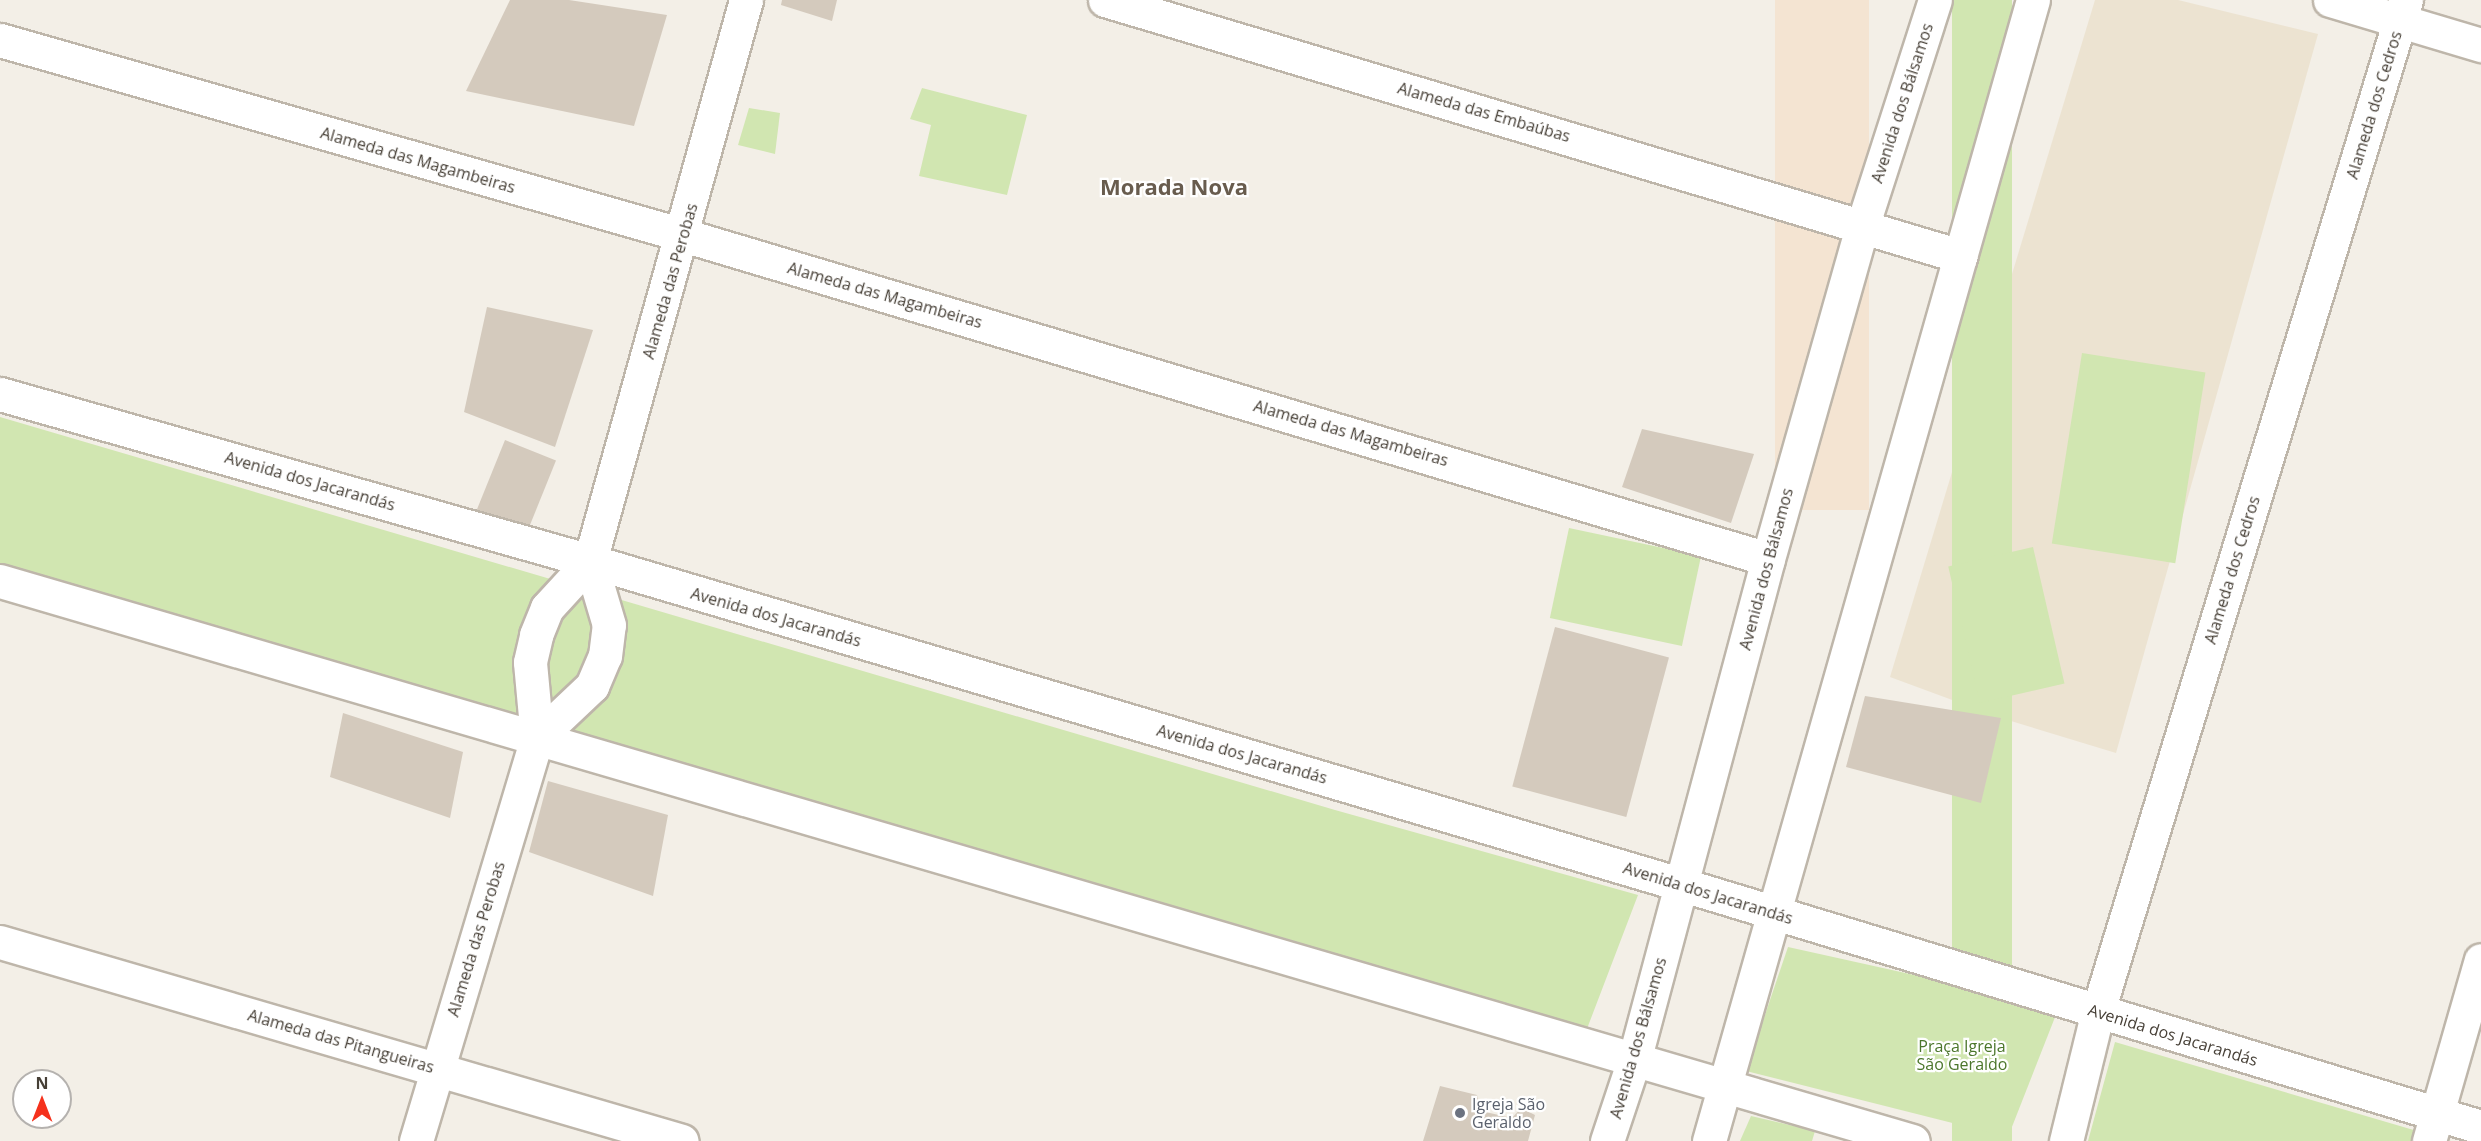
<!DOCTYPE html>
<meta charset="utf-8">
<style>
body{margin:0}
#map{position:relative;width:2481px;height:1141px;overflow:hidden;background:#f3efe7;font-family:"Open Sans",sans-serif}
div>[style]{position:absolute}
.commercial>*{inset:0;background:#f4e4d2;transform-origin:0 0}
.education>*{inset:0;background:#ece3d1}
.green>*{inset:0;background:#d1e6b1;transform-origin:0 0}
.building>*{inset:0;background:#d4cabd;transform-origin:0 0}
.roads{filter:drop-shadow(2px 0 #beb6aa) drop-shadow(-2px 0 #beb6aa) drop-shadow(0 2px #beb6aa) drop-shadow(0 -2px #beb6aa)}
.minor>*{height:33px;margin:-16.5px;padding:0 16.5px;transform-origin:16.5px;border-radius:16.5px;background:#fff}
.dots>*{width:16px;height:16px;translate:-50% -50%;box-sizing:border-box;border:3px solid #fff;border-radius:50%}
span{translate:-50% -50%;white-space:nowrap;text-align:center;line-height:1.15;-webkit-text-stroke:4.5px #fff;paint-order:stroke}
.street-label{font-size:16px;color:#463f36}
.park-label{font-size:16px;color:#4b762b}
.worship-label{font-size:16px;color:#5b616d}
.left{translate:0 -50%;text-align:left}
.district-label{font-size:22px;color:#685c4e;font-weight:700}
.north{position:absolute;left:12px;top:1069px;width:60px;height:60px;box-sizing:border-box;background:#fff;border:2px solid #b5b2af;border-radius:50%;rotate:0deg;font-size:16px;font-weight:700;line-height:24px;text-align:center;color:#463f36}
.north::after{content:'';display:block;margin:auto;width:21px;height:27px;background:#f5311c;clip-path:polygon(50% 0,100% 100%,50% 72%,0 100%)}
</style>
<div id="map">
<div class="commercial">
<div style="left:1775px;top:0;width:94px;height:510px"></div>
</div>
<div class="education">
<div style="clip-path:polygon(2095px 0,2178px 0,2318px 34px,2116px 753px,2001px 718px,1890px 677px)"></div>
</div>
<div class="green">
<div style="left:1952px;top:0;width:60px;height:1189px"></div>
<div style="clip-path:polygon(922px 88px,1027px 115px,1007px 195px,919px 176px,931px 125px,910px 119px)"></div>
<div style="clip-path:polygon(749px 108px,780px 113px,775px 154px,738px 145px)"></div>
<div style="left:2082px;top:353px;width:125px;height:193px;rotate:9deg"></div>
<div style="clip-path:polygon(0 417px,1335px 810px,1638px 895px,1585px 1034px,1299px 952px,1301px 943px,0 563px)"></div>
<div style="left:1569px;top:528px;width:135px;height:92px;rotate:12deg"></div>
<div style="left:2033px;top:547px;width:140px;height:87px;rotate:77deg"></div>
<div style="clip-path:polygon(1788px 947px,2059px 1007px,2008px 1137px,1746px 1071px)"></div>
<div style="clip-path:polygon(2115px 1042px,2451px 1141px,2088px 1141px)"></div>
<div style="clip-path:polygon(1751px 1116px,1815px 1131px,1812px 1141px,1740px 1141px)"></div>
</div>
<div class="building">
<div style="clip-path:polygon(510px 0,569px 0,667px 15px,634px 126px,466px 91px)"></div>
<div style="clip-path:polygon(782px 0,837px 0,832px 21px,781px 5px)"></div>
<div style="clip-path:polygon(487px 307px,593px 330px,555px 447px,464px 412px)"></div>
<div style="clip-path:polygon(1642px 429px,1754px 454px,1731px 523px,1622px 487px)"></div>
<div style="left:505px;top:440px;width:55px;height:87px;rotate:22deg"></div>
<div style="left:1555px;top:627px;width:118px;height:165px;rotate:15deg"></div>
<div style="clip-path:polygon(1865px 696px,2001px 718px,1981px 803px,1846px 767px)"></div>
<div style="clip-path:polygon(343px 713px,463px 752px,450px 818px,330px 777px)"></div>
<div style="clip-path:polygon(548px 781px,668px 815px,653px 896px,529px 852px)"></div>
<div style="clip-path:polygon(1440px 1086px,1477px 1095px,1481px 1111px,1512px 1118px,1521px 1108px,1535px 1115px,1528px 1141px,1423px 1141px)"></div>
</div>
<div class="roads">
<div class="minor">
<div style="left:1105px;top:0;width:893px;rotate:16.67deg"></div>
<div style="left:2330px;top:0;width:158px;rotate:16.6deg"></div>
<div style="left:0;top:40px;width:710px;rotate:15.93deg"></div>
<div style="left:683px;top:235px;width:1132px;rotate:16.63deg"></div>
<div style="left:0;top:394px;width:613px;rotate:15.8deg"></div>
<div style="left:590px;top:561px;width:1137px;rotate:16.51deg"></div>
<div style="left:1680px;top:884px;width:837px;rotate:16.88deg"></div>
<div style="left:0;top:581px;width:1993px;rotate:16.32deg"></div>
<div style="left:537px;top:738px;width:76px;rotate:-43.4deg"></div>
<div style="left:592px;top:686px;width:33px;rotate:-67deg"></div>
<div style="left:605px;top:656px;width:31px;rotate:-83deg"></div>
<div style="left:609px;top:625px;width:67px;rotate:-106.5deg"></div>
<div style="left:0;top:942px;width:710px;rotate:16.27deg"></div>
<div style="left:416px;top:1141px;width:421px;rotate:-73.3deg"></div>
<div style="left:537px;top:738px;width:76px;rotate:-95.3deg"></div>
<div style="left:530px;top:662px;width:28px;rotate:-77deg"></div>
<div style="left:536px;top:635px;width:29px;rotate:-68deg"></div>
<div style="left:547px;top:608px;width:64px;rotate:-47.5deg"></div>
<div style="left:590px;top:561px;width:582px;rotate:-74.46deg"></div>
<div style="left:1607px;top:1141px;width:89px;rotate:-71.6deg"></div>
<div style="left:1635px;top:1057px;width:515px;rotate:-75.05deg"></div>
<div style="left:1768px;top:559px;width:348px;rotate:-74.2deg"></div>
<div style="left:1863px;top:224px;width:235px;rotate:-72.2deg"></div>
<div style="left:1709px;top:1141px;width:1186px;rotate:-74.15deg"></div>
<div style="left:2066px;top:1141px;width:134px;rotate:-76.2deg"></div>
<div style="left:2098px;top:1011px;width:1057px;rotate:-73.06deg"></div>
<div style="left:2429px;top:1141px;width:188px;rotate:-74deg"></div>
</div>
</div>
<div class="dots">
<div style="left:1460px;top:1113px;background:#6b7280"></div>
</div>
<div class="street-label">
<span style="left:1902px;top:103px;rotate:-72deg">Avenida dos Bálsamos</span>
<span style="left:2374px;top:105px;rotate:-73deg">Alameda dos Cedros</span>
<span style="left:1484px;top:112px;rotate:16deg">Alameda das Embaúbas</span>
<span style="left:418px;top:160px;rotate:16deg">Alameda das Magambeiras</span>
<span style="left:670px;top:281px;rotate:-74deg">Alameda das Perobas</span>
<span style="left:885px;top:295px;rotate:16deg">Alameda das Magambeiras</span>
<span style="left:1351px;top:433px;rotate:16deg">Alameda das Magambeiras</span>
<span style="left:310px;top:481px;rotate:16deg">Avenida dos Jacarandás</span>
<span style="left:1766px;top:569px;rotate:-75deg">Avenida dos Bálsamos</span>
<span style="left:2232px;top:570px;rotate:-73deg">Alameda dos Cedros</span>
<span style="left:776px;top:617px;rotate:16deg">Avenida dos Jacarandás</span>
<span style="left:1242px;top:754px;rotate:16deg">Avenida dos Jacarandás</span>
<span style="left:1708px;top:893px;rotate:17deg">Avenida dos Jacarandás</span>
<span style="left:476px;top:939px;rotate:-73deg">Alameda das Perobas</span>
<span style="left:2173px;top:1035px;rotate:17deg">Avenida dos Jacarandás</span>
<span style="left:1638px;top:1038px;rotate:-74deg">Avenida dos Bálsamos</span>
<span style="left:341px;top:1041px;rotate:16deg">Alameda das Pitangueiras</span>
</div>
<div class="park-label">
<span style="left:1962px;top:1055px">Praça Igreja<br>São Geraldo</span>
</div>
<div class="worship-label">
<span class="left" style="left:1472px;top:1113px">Igreja São<br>Geraldo</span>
</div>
<div class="district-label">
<span style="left:1174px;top:187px">Morada Nova</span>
</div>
<div class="north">N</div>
</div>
